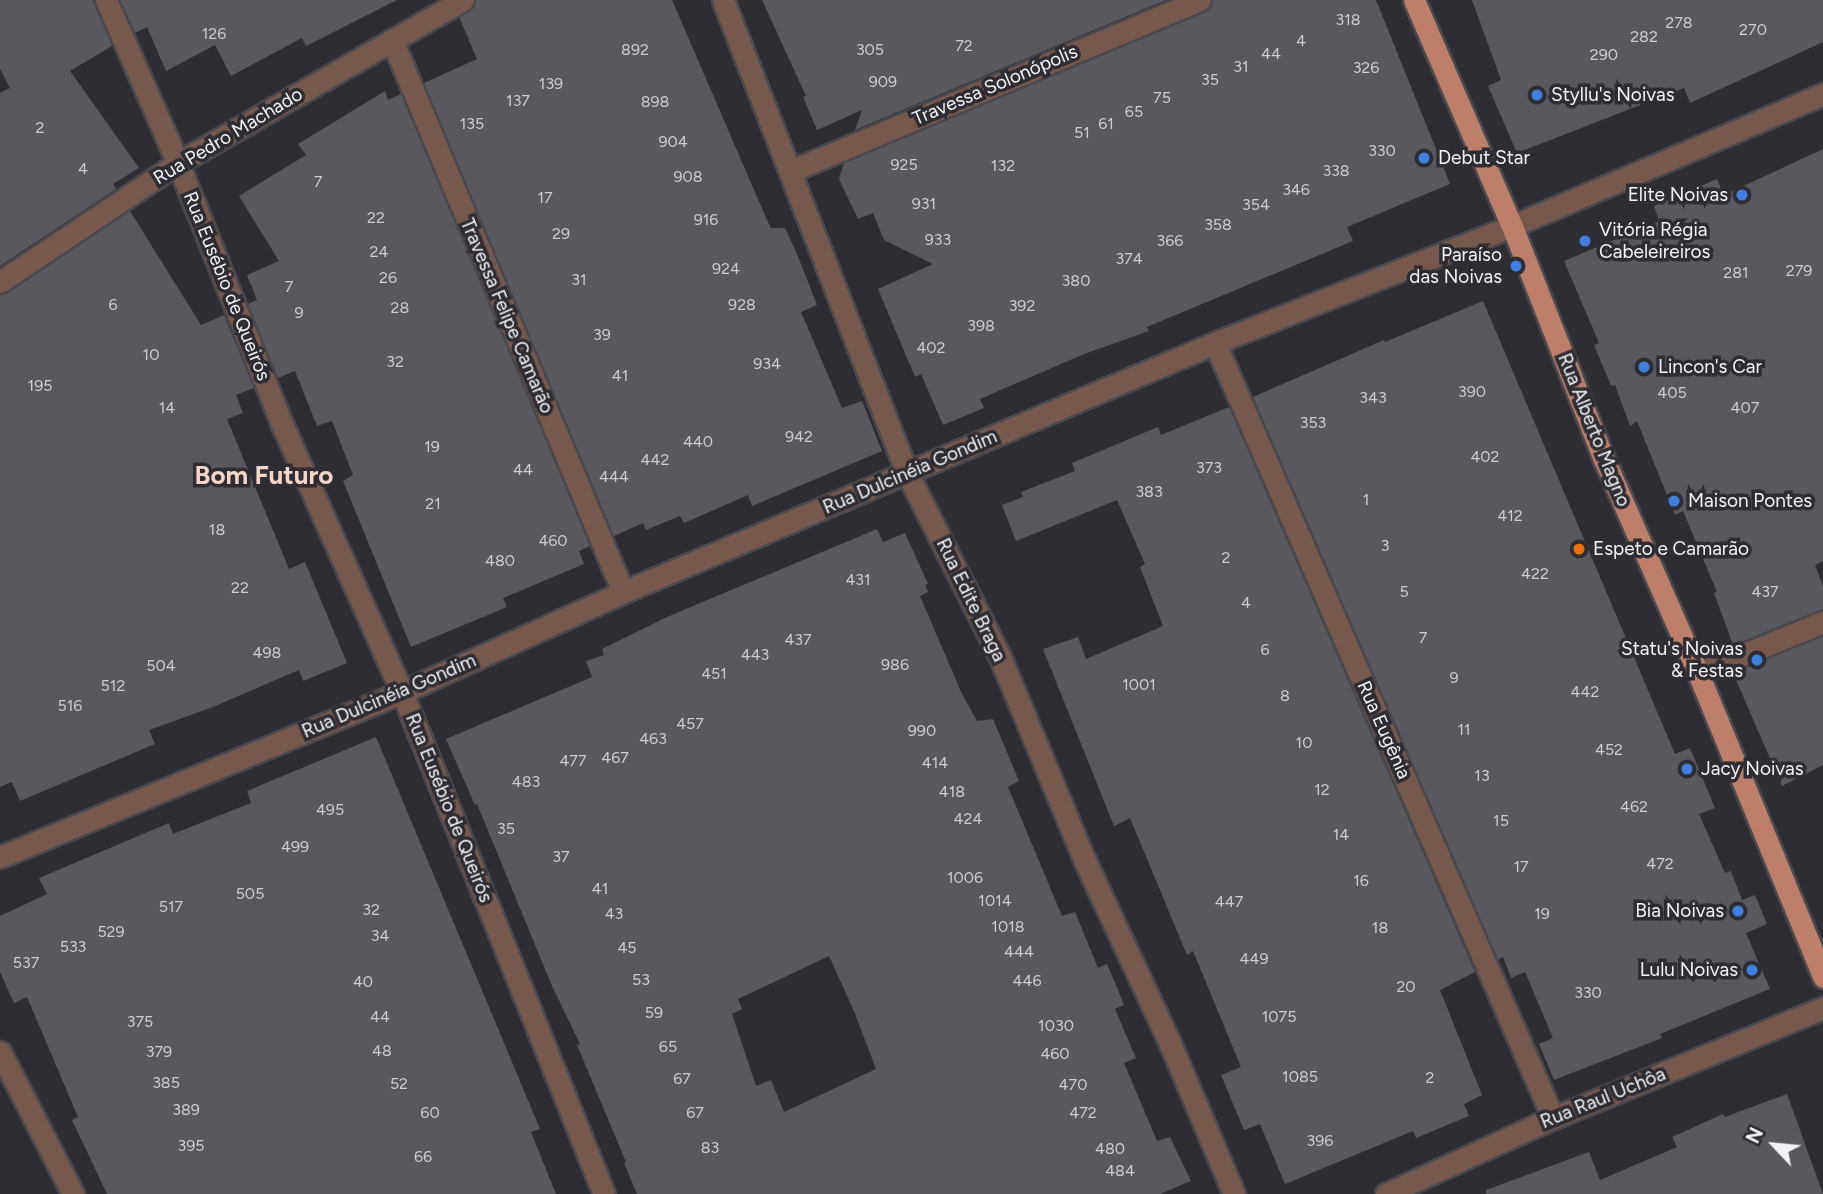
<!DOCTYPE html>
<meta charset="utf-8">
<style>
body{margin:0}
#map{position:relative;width:1823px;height:1194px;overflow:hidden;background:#2e2d33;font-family:Figtree,sans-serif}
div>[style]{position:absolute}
.building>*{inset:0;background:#59585f}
.roads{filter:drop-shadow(2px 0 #4a494e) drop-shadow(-2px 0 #4a494e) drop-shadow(0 2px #4a494e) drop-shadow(0 -2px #4a494e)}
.minor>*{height:21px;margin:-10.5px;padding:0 10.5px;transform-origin:10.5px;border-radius:10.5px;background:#77584d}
.primary>*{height:21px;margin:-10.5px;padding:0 10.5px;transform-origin:10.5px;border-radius:10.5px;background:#be7f6a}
.dots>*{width:19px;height:19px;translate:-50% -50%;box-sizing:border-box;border:4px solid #2e2d33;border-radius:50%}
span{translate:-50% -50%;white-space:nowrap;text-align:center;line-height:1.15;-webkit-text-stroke:7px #2e2d33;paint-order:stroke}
.number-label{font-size:16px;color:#ccccd1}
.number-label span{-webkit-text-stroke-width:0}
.street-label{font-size:19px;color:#f3f3f7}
.poi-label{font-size:19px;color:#f3f3f7}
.left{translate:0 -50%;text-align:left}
.right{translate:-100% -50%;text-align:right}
.district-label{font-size:26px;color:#f4d5c7;font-weight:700}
.north{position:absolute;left:1739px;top:1110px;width:70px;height:70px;-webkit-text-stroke:5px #2e2d33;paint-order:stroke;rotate:296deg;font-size:19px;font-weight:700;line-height:28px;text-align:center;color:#f3f3f7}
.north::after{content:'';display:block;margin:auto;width:24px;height:32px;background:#f3f3f7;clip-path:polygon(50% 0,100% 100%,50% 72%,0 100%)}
</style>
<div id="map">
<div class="building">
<div style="clip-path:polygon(0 0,93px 0,112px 46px,70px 71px,139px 168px,113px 184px,116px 189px,0 266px,0 93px,10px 88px,0 69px)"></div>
<div style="clip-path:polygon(120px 0,397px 0,306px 46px,302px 38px,231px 76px,215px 45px,166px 71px,147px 27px,135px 33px)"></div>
<div style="clip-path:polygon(476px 0,672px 0,767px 220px,771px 228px,785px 228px,797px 254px,817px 305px,801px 312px,842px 408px,862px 401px,882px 451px,752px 506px,748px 495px,684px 523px,680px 516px,646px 530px,643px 523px,614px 536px,424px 83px,477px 59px,459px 17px,474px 7px)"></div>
<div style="clip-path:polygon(762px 0,1166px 0,855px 130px,862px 110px,817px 130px,803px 97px,806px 96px)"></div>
<div style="clip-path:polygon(1213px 0,1376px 0,1450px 184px,1347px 227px,1353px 241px,1147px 327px,1149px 331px,1084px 354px,980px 399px,984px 408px,943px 425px,921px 374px,915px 377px,878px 289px,933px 264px,884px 240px,873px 213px,858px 219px,839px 179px,844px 163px,1205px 12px)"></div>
<div style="clip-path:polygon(1472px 0,1823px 0,1823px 42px,1690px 103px,1684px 88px,1517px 153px,1488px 86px,1501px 80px)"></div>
<div style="clip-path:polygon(385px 91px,388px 100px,401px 94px,590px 546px,579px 551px,584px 564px,503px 598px,507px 607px,411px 647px,343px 481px,353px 475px,332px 421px,317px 426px,295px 371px,278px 378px,248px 304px,257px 300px,247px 275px,279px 261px,239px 196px,306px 155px,298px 144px)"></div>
<div style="clip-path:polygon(1823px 149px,1823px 561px,1815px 565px,1823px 586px,1823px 609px,1733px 645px,1714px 593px,1717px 592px,1683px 511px,1675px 515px,1637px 421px,1630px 426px,1615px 385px,1611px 386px,1594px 345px,1599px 343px,1564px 261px,1659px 221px,1654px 206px,1717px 179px,1724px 195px)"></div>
<div style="clip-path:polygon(130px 211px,201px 325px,224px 315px,254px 388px,236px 395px,243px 413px,227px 419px,289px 569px,305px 562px,347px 663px,303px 681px,299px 670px,213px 707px,149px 730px,155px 744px,20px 801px,12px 782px,0 787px,0 295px)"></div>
<div style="clip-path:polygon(1483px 301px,1675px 754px,1690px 748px,1715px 808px,1699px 814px,1725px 873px,1731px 871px,1742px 900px,1755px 895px,1767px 924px,1746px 933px,1770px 989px,1660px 1034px,1662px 1038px,1554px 1080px,1539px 1044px,1553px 1038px,1525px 972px,1511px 978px,1503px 957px,1498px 960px,1253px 397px,1384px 340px,1385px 342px)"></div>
<div style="clip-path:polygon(1229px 407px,1475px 972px,1440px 990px,1482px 1095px,1464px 1104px,1469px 1116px,1416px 1138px,1413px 1131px,1285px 1184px,1260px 1124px,1244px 1130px,1221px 1075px,1241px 1067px,1193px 951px,1187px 955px,1130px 818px,1114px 826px,1043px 649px,1078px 637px,1086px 659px,1163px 626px,1140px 567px,1145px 564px,1117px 500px,1016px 541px,1002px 505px,1023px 497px,1021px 492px,1075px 471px,1072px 463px,1158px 427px,1161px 435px)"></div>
<div style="clip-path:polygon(evenodd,877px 529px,883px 542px,905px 533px,928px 584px,925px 585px,928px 592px,920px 596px,962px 694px,977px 721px,993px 719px,1019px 781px,1008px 787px,1062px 916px,1075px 912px,1098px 968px,1107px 964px,1116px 985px,1124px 1005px,1115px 1009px,1136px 1058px,1124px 1063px,1157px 1141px,1170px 1137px,1191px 1181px,1160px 1194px,637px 1194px,624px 1163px,626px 1162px,577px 1045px,580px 1044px,552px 986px,477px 804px,475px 805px,446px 739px,592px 677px,586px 661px,604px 655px,602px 649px,667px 617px,877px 529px,829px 956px,854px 1011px,876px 1069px,784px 1112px,771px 1080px,756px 1086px,732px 1014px,742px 1009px,738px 999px,829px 956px)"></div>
<div style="clip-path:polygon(1823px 636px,1823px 765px,1782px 786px,1733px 673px)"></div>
<div style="clip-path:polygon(376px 737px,540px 1129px,531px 1132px,556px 1194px,107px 1194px,72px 1120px,78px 1117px,27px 997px,14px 1003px,0 972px,0 916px,47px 894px,39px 878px,169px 823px,173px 834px,251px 803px,247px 791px)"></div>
<div style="clip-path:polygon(1787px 1094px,1823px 1194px,1486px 1194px,1486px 1190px,1589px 1152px,1600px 1180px,1677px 1147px,1672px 1137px,1723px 1114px,1725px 1117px)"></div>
</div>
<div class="roads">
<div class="minor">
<div style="left:106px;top:0;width:178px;rotate:66.2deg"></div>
<div style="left:178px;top:163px;width:281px;rotate:68.3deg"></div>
<div style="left:282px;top:424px;width:294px;rotate:65.9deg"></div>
<div style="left:402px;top:692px;width:541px;rotate:68.08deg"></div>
<div style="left:723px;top:0;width:508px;rotate:68.74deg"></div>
<div style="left:907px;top:473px;width:206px;rotate:63.2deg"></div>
<div style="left:1000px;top:657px;width:221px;rotate:67.4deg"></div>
<div style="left:1085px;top:861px;width:199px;rotate:65deg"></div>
<div style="left:1169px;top:1041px;width:166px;rotate:67deg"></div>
<div style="left:392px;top:40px;width:598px;rotate:67.29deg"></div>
<div style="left:791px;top:171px;width:443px;rotate:-22.7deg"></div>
<div style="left:0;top:282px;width:214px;rotate:-33.8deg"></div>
<div style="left:178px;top:163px;width:328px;rotate:-29.8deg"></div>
<div style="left:1215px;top:343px;width:845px;rotate:66.44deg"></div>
<div style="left:1698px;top:673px;width:135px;rotate:-22.2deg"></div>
<div style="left:0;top:857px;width:435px;rotate:-22.3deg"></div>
<div style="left:402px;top:692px;width:243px;rotate:-24.3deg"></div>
<div style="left:623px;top:592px;width:642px;rotate:-22.81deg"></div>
<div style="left:1215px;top:343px;width:319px;rotate:-21.5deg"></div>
<div style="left:1512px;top:226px;width:338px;rotate:-23deg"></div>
<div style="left:0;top:1052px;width:160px;rotate:62.8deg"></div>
<div style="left:1386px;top:1194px;width:183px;rotate:-24.5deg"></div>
<div style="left:1553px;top:1118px;width:292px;rotate:-22.2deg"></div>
</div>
<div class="primary">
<div style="left:1414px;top:0;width:246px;rotate:66.6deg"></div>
<div style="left:1512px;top:226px;width:251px;rotate:68.5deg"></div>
<div style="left:1604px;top:459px;width:234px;rotate:66.3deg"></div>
<div style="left:1698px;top:673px;width:329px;rotate:67.6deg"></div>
</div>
</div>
<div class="dots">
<div style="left:1537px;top:95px;background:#3f7fe0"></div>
<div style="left:1424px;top:158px;background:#3f7fe0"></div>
<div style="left:1742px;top:195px;background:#3f7fe0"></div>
<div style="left:1585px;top:241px;background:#3f7fe0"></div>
<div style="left:1516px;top:266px;background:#3f7fe0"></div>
<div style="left:1644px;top:367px;background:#3f7fe0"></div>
<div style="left:1674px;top:501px;background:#3f7fe0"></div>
<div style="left:1579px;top:549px;background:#e8710a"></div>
<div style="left:1757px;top:660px;background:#3f7fe0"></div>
<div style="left:1687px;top:769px;background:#3f7fe0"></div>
<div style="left:1738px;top:911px;background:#3f7fe0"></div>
<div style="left:1752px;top:970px;background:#3f7fe0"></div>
</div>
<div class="number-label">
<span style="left:1348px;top:20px">318</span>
<span style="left:1679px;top:23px">278</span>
<span style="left:1753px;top:30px">270</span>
<span style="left:214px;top:34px">126</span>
<span style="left:1644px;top:37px">282</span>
<span style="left:1301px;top:41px">4</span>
<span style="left:964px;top:46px">72</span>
<span style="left:635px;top:50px">892</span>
<span style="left:870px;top:50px">305</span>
<span style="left:1271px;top:54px">44</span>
<span style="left:1604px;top:55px">290</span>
<span style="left:1241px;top:67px">31</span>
<span style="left:1366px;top:68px">326</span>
<span style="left:1210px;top:80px">35</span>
<span style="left:883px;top:82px">909</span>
<span style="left:551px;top:84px">139</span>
<span style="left:1162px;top:98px">75</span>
<span style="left:518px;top:101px">137</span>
<span style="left:655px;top:102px">898</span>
<span style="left:1134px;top:112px">65</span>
<span style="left:472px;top:124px">135</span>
<span style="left:1106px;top:124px">61</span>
<span style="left:40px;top:128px">2</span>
<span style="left:1082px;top:133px">51</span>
<span style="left:673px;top:142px">904</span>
<span style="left:1382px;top:151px">330</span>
<span style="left:904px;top:165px">925</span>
<span style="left:1003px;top:166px">132</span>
<span style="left:83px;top:169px">4</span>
<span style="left:1336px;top:171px">338</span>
<span style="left:688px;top:177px">908</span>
<span style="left:318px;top:182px">7</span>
<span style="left:1296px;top:190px">346</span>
<span style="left:545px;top:198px">17</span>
<span style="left:924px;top:204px">931</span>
<span style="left:1256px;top:205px">354</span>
<span style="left:376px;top:218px">22</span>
<span style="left:706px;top:220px">916</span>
<span style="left:1218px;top:225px">358</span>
<span style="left:561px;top:234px">29</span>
<span style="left:938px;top:240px">933</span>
<span style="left:1170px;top:241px">366</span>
<span style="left:379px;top:252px">24</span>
<span style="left:1129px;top:259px">374</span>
<span style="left:726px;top:269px">924</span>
<span style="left:1799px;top:271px">279</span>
<span style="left:1736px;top:273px">281</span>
<span style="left:388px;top:278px">26</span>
<span style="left:579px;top:280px">31</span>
<span style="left:1076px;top:281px">380</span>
<span style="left:289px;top:287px">7</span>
<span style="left:113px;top:305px">6</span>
<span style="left:742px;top:305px">928</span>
<span style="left:1022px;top:306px">392</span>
<span style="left:400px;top:308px">28</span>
<span style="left:299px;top:313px">9</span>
<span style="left:981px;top:326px">398</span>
<span style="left:602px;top:335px">39</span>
<span style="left:931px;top:348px">402</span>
<span style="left:151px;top:355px">10</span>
<span style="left:395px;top:362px">32</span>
<span style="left:767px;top:364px">934</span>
<span style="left:620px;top:376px">41</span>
<span style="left:40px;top:386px">195</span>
<span style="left:1472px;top:392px">390</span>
<span style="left:1672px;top:393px">405</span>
<span style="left:1373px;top:398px">343</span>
<span style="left:167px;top:408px">14</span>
<span style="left:1745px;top:408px">407</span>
<span style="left:1313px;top:423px">353</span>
<span style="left:799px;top:437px">942</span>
<span style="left:698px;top:442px">440</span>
<span style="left:432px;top:447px">19</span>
<span style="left:1485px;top:457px">402</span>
<span style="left:655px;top:460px">442</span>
<span style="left:1209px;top:468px">373</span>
<span style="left:523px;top:470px">44</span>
<span style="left:614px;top:477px">444</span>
<span style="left:1149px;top:492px">383</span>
<span style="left:1366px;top:500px">1</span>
<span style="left:433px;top:504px">21</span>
<span style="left:1510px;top:516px">412</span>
<span style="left:217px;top:530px">18</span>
<span style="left:553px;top:541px">460</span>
<span style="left:1385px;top:546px">3</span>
<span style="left:1226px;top:558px">2</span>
<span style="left:500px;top:561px">480</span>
<span style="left:1535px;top:574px">422</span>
<span style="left:858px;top:580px">431</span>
<span style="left:240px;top:588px">22</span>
<span style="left:1404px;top:592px">5</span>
<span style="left:1765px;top:592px">437</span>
<span style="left:1246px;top:603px">4</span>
<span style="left:1423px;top:638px">7</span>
<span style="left:798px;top:640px">437</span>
<span style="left:1265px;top:650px">6</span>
<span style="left:267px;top:653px">498</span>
<span style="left:755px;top:655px">443</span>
<span style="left:895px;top:665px">986</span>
<span style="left:161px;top:666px">504</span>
<span style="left:714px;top:674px">451</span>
<span style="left:1454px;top:678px">9</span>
<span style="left:1139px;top:685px">1001</span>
<span style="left:113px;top:686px">512</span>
<span style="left:1585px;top:692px">442</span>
<span style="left:1285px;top:696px">8</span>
<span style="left:70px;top:706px">516</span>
<span style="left:690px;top:724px">457</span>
<span style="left:1464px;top:730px">11</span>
<span style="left:922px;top:731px">990</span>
<span style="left:653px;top:739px">463</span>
<span style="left:1304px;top:743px">10</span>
<span style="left:1609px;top:750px">452</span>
<span style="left:615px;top:758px">467</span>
<span style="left:573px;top:761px">477</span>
<span style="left:935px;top:763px">414</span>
<span style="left:1482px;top:776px">13</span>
<span style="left:526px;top:782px">483</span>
<span style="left:1322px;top:790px">12</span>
<span style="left:952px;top:792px">418</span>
<span style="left:1634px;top:807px">462</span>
<span style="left:330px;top:810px">495</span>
<span style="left:968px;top:819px">424</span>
<span style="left:1501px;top:821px">15</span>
<span style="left:506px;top:829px">35</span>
<span style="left:1341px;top:835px">14</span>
<span style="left:295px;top:847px">499</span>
<span style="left:561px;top:857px">37</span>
<span style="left:1660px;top:864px">472</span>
<span style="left:1521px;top:867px">17</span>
<span style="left:965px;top:878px">1006</span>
<span style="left:1361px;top:881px">16</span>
<span style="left:600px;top:889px">41</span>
<span style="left:250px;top:894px">505</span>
<span style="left:995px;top:901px">1014</span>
<span style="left:1229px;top:902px">447</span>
<span style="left:171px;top:907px">517</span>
<span style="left:371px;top:910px">32</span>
<span style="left:614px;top:914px">43</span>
<span style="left:1542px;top:914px">19</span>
<span style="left:1008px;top:927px">1018</span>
<span style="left:1380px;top:928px">18</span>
<span style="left:111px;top:932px">529</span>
<span style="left:380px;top:936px">34</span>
<span style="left:73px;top:947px">533</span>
<span style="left:627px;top:948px">45</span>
<span style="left:1019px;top:952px">444</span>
<span style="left:1254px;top:959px">449</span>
<span style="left:26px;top:963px">537</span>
<span style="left:641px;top:980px">53</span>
<span style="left:1027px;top:981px">446</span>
<span style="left:363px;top:982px">40</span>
<span style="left:1406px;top:987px">20</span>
<span style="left:1588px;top:993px">330</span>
<span style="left:654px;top:1013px">59</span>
<span style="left:380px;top:1017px">44</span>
<span style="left:1279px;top:1017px">1075</span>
<span style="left:140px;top:1022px">375</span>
<span style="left:1056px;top:1026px">1030</span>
<span style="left:668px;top:1047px">65</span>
<span style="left:382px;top:1051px">48</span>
<span style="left:159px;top:1052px">379</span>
<span style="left:1055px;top:1054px">460</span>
<span style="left:1300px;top:1077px">1085</span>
<span style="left:1430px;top:1078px">2</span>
<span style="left:682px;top:1079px">67</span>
<span style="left:166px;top:1083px">385</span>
<span style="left:399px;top:1084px">52</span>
<span style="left:1073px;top:1085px">470</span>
<span style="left:186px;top:1110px">389</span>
<span style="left:430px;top:1113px">60</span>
<span style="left:695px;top:1113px">67</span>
<span style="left:1083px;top:1113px">472</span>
<span style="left:1320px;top:1141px">396</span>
<span style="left:191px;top:1146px">395</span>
<span style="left:710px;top:1148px">83</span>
<span style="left:1110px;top:1149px">480</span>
<span style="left:423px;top:1157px">66</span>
<span style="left:1120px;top:1171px">484</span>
</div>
<div class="street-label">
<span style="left:995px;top:85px;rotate:-23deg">Travessa Solonópolis</span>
<span style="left:228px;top:136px;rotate:-31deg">Rua Pedro Machado</span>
<span style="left:227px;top:286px;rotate:68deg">Rua Eusébio de Queirós</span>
<span style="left:507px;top:316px;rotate:67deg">Travessa Felipe Camarão</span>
<span style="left:1594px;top:430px;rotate:68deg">Rua Alberto Magno</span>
<span style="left:910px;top:472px;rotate:-23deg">Rua Dulcinéia Gondim</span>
<span style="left:971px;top:600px;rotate:64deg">Rua Edite Braga</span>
<span style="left:389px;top:696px;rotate:-23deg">Rua Dulcinéia Gondim</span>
<span style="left:1384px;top:730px;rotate:66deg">Rua Eugênia</span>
<span style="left:449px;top:808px;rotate:68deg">Rua Eusébio de Queirós</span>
<span style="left:1603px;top:1098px;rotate:-22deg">Rua Raul Uchôa</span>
</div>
<div class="poi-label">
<span class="left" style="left:1551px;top:95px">Styllu's Noivas</span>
<span class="left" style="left:1438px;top:158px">Debut Star</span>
<span class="right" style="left:1728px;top:195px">Elite Noivas</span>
<span class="left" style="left:1599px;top:241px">Vitória Régia<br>Cabeleireiros</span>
<span class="right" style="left:1502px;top:266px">Paraíso<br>das Noivas</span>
<span class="left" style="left:1658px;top:367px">Lincon's Car</span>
<span class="left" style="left:1688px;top:501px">Maison Pontes</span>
<span class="left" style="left:1593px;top:549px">Espeto e Camarão</span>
<span class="right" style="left:1743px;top:660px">Statu's Noivas<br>&amp; Festas</span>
<span class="left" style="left:1701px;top:769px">Jacy Noivas</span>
<span class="right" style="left:1724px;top:911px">Bia Noivas</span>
<span class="right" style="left:1738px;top:970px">Lulu Noivas</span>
</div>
<div class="district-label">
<span style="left:264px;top:476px">Bom Futuro</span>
</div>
<div class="north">N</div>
</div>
